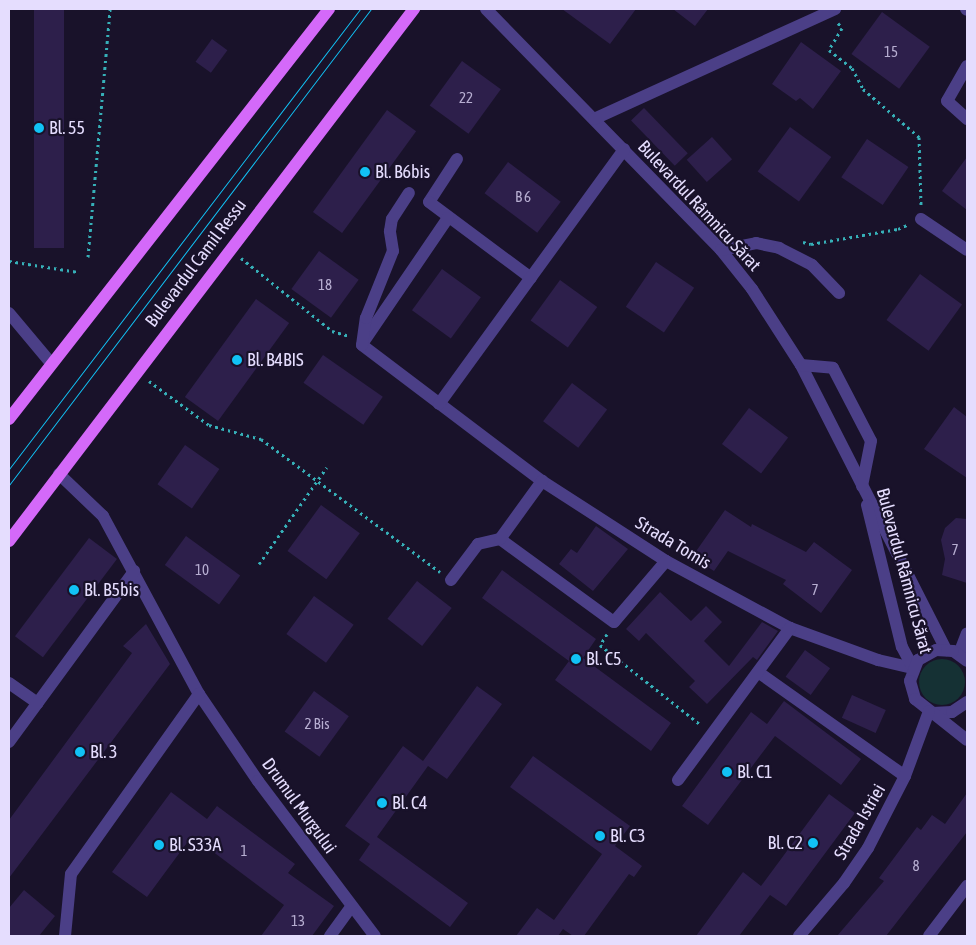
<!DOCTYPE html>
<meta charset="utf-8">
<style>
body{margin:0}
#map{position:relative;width:976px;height:945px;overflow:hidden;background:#19122a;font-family:"Asap Condensed",sans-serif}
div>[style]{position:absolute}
.green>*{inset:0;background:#153134}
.round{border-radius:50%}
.building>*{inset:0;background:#2d1f4b;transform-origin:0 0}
.path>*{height:3px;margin-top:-1.5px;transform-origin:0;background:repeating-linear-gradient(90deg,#36b0b8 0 2.5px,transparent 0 6.5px)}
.minor>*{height:12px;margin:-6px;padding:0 6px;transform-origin:6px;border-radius:6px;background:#4b3f87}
.major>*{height:12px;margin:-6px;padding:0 6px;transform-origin:6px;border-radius:6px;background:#d469f9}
.tram>*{height:1px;margin:-0.5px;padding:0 0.5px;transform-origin:0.5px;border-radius:0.5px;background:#11c2f5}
.dots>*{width:14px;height:14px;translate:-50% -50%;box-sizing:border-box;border:2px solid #19122a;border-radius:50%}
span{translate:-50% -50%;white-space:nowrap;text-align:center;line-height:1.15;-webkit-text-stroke:4.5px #19122a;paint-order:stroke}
.number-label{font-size:15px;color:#b7aed1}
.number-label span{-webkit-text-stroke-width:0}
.poi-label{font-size:18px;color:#e5ddfe}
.left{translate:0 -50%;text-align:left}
.right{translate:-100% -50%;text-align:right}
.street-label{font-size:18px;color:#e5ddfe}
.frame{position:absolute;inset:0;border:10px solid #e5ddfe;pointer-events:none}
</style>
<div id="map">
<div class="green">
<div class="round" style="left:919px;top:659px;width:46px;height:46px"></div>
</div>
<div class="building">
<div style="left:34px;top:9px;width:30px;height:239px"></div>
<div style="clip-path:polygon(562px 9px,636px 9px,610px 44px)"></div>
<div style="clip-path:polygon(673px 9px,708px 9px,695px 26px)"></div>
<div style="left:882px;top:12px;width:59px;height:52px;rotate:36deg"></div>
<div style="left:212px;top:39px;width:19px;height:28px;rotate:36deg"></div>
<div style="clip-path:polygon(801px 42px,841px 71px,813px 109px,800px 98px,796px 101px,772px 84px)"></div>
<div style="left:462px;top:61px;width:48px;height:55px;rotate:36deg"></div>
<div style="left:644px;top:108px;width:63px;height:18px;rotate:46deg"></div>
<div style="left:387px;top:110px;width:36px;height:126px;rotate:36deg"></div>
<div style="left:790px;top:127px;width:51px;height:55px;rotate:36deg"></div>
<div style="left:712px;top:137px;width:30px;height:34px;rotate:48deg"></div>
<div style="left:867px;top:139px;width:50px;height:46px;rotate:34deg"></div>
<div style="clip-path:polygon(967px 157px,967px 210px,942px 191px)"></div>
<div style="left:508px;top:162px;width:66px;height:39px;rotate:37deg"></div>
<div style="left:319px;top:251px;width:49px;height:47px;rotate:36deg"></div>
<div style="left:656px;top:262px;width:46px;height:54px;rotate:34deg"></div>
<div style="left:442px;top:269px;width:48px;height:51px;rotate:36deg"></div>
<div style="left:920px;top:274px;width:52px;height:57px;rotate:36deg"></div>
<div style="left:560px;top:280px;width:46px;height:50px;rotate:36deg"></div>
<div style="left:256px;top:299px;width:41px;height:121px;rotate:36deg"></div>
<div style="left:323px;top:355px;width:73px;height:34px;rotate:35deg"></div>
<div style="left:572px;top:383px;width:44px;height:48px;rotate:37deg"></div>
<div style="clip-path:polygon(954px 407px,967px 417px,967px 478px,924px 449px)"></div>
<div style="left:749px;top:408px;width:49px;height:45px;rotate:37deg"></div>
<div style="left:185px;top:445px;width:42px;height:48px;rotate:35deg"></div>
<div style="left:321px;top:505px;width:48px;height:57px;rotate:36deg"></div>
<div style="clip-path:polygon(725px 510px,751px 527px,752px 524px,806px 552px,814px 542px,852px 570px,821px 613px,783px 584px,786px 580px,728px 551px,714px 571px,692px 557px)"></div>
<div style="clip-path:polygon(956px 518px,967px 519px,967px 583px,942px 575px,945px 559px,941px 540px,945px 528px)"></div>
<div style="clip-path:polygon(596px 526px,628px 549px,593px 591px,559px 564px,571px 549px,577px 553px)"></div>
<div style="left:186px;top:536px;width:67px;height:36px;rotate:36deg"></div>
<div style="left:89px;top:538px;width:35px;height:123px;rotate:37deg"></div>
<div style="clip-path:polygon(502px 570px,596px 639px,583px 658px,671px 723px,651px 751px,555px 680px,569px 661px,482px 598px)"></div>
<div style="left:417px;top:581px;width:44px;height:48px;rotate:38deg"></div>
<div style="clip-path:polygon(660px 592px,691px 621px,706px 606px,722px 622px,704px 641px,729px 666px,762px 622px,778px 631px,757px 660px,753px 657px,707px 704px,689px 687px,695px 681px,646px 633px,639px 641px,626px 629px)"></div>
<div style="left:314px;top:596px;width:49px;height:47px;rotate:36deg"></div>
<div style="clip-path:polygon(146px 624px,170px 664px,9px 878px,9px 820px,132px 653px,123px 646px)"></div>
<div style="left:805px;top:650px;width:31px;height:33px;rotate:36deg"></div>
<div style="clip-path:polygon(477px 686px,502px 704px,447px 779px,428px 766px,377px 837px,468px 903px,450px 927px,359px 860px,370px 844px,345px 826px,403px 746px,423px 761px)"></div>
<div style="left:314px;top:691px;width:43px;height:50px;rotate:36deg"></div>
<div style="left:852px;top:695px;width:37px;height:25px;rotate:24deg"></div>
<div style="clip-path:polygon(784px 701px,861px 759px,841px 785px,775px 736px,708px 825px,682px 806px,751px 712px,767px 724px)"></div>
<div style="clip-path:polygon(533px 756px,630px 826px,615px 846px,642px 866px,634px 877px,629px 874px,584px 936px,573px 936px,563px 929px,558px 936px,516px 936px,537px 908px,554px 920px,602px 854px,510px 787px)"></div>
<div style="clip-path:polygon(171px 792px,207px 819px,217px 806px,295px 864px,288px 873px,334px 906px,312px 936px,261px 936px,284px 905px,192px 836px,147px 897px,112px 872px)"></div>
<div style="clip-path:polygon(967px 793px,967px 832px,886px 936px,837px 936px,884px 881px,879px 878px,917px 827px,921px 830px,932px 815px,945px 824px)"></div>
<div style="clip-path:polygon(829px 794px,855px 813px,786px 906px,770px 895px,739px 936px,696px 936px,743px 872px,761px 886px)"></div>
<div style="clip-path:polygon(24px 890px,55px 916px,39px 936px,9px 936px,9px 908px)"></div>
</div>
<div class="path">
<div style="left:838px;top:23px;width:6px;rotate:51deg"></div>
<div style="left:842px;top:28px;width:26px;rotate:121deg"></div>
<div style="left:829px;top:50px;width:29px;rotate:38deg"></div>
<div style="left:852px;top:68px;width:24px;rotate:62deg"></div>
<div style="left:863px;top:89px;width:74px;rotate:40.6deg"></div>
<div style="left:919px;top:137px;width:69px;rotate:88.3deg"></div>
<div style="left:803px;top:242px;width:8px;rotate:14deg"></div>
<div style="left:811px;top:244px;width:88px;rotate:-9.8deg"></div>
<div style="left:898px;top:229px;width:12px;rotate:-24deg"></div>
<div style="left:88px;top:257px;width:249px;rotate:-84.9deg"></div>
<div style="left:241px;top:258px;width:117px;rotate:38.7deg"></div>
<div style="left:332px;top:331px;width:18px;rotate:16deg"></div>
<div style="left:9px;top:261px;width:70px;rotate:9.1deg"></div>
<div style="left:149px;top:381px;width:74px;rotate:36.3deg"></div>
<div style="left:209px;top:425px;width:54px;rotate:15.1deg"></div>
<div style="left:261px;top:439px;width:223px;rotate:36.6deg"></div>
<div style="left:259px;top:564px;width:118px;rotate:-55deg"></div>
<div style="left:607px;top:634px;width:13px;rotate:122deg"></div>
<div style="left:600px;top:645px;width:129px;rotate:38.4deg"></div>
</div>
<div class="minor">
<div style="left:486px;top:9px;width:337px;rotate:45.7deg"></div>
<div style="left:721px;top:250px;width:50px;rotate:51.5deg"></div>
<div style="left:752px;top:289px;width:90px;rotate:57.2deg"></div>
<div style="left:801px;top:365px;width:320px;rotate:63deg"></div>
<div style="left:966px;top:9px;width:1px;rotate:45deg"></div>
<div style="left:967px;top:66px;width:40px;rotate:119.7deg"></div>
<div style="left:947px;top:101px;width:27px;rotate:42deg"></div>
<div style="left:594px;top:119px;width:265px;rotate:-24.5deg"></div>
<div style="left:457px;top:159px;width:51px;rotate:123.1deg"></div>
<div style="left:429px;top:202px;width:127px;rotate:36.7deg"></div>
<div style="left:921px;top:219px;width:55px;rotate:34deg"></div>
<div style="left:721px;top:250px;width:36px;rotate:-11deg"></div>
<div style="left:756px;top:243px;width:24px;rotate:12deg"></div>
<div style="left:779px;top:248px;width:37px;rotate:27deg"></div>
<div style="left:812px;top:265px;width:39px;rotate:46deg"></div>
<div style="left:9px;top:313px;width:65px;rotate:50deg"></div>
<div style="left:364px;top:341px;width:149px;rotate:-55.7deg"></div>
<div style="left:362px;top:345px;width:226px;rotate:37.1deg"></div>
<div style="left:542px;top:481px;width:148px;rotate:32.8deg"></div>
<div style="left:666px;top:561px;width:141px;rotate:28.4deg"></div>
<div style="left:790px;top:628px;width:94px;rotate:20deg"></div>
<div style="left:878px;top:660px;width:36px;rotate:13deg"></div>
<div style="left:362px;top:345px;width:27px;rotate:-82deg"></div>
<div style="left:366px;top:318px;width:72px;rotate:-68.1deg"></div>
<div style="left:393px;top:251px;width:20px;rotate:-99deg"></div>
<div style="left:390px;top:231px;width:12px;rotate:-81deg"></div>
<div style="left:392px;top:219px;width:31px;rotate:-57deg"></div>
<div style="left:801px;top:365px;width:32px;rotate:5deg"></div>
<div style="left:833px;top:368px;width:82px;rotate:62.5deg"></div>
<div style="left:871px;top:441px;width:46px;rotate:101.3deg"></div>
<div style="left:439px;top:404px;width:315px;rotate:-54deg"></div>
<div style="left:59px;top:474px;width:61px;rotate:43.7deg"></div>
<div style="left:103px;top:516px;width:202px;rotate:61.7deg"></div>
<div style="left:199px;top:694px;width:105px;rotate:55.9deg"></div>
<div style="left:258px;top:781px;width:194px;rotate:53deg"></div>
<div style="left:867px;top:505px;width:146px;rotate:76.2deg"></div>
<div style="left:902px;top:647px;width:24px;rotate:62deg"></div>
<div style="left:500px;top:539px;width:141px;rotate:36.1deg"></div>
<div style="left:614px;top:622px;width:80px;rotate:-49.6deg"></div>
<div style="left:451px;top:580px;width:45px;rotate:-53.1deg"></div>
<div style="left:478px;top:544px;width:23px;rotate:-13deg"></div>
<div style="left:500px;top:539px;width:72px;rotate:-54.1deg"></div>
<div style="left:959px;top:654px;width:22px;rotate:-69deg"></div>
<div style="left:967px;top:661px;width:17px;rotate:-144deg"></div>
<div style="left:953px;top:651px;width:17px;rotate:-177deg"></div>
<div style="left:936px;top:650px;width:21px;rotate:151deg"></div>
<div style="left:918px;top:660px;width:22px;rotate:111deg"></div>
<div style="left:910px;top:681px;width:19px;rotate:74deg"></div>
<div style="left:915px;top:699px;width:23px;rotate:38deg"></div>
<div style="left:933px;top:713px;width:19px;rotate:-3deg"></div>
<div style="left:952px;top:712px;width:18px;rotate:-34deg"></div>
<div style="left:758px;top:672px;width:180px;rotate:35.3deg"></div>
<div style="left:9px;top:683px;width:35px;rotate:35deg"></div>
<div style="left:933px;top:713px;width:43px;rotate:38.5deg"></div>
<div style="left:9px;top:742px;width:212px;rotate:-53.8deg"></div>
<div style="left:678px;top:780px;width:189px;rotate:-53.6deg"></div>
<div style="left:65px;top:936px;width:62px;rotate:-84.5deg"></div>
<div style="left:71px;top:874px;width:221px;rotate:-54.6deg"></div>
<div style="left:330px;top:936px;width:37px;rotate:-54deg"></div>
<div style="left:799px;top:936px;width:70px;rotate:-49.7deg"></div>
<div style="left:844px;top:883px;width:42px;rotate:-55.6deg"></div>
<div style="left:868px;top:848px;width:81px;rotate:-62.8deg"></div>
<div style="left:905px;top:776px;width:69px;rotate:-69.7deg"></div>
<div style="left:929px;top:936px;width:63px;rotate:-52.8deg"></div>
</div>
<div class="major">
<div style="left:9px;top:419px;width:520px;rotate:-52.03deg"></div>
<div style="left:9px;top:541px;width:669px;rotate:-52.72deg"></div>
</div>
<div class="tram">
<div style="left:9px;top:469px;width:579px;rotate:-52.65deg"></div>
<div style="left:9px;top:485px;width:598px;rotate:-52.75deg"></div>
</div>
<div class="dots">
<div style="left:39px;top:128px;background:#11c2f5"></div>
<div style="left:365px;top:172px;background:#11c2f5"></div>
<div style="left:237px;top:360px;background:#11c2f5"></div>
<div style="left:74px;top:590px;background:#11c2f5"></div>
<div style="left:576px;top:659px;background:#11c2f5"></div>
<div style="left:80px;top:752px;background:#11c2f5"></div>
<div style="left:727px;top:772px;background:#11c2f5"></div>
<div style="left:382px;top:803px;background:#11c2f5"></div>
<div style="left:600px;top:836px;background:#11c2f5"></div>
<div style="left:813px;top:843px;background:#11c2f5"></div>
<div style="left:159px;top:845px;background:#11c2f5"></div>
</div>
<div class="number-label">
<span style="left:891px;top:52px">15</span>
<span style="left:466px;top:98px">22</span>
<span style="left:523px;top:197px">B 6</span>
<span style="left:325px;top:285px">18</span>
<span style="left:955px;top:550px">7</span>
<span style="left:202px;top:570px">10</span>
<span style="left:815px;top:590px">7</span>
<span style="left:317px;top:724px">2 Bis</span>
<span style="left:244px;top:851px">1</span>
<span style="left:916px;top:866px">8</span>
<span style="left:298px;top:921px">13</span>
</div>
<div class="poi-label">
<span class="left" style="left:49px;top:128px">Bl. 55</span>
<span class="left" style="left:375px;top:172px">Bl. B6bis</span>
<span class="left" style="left:247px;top:360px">Bl. B4BIS</span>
<span class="left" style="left:84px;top:590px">Bl. B5bis</span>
<span class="left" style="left:586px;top:659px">Bl. C5</span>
<span class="left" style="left:90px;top:752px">Bl. 3</span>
<span class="left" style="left:737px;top:772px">Bl. C1</span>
<span class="left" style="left:392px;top:803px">Bl. C4</span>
<span class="left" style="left:610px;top:836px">Bl. C3</span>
<span class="right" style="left:803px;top:843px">Bl. C2</span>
<span class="left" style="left:169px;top:845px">Bl. S33A</span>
</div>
<div class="street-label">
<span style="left:699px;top:206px;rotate:47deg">Bulevardul Râmnicu Sărat</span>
<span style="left:196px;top:263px;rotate:-53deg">Bulevardul Camil Ressu</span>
<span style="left:673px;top:543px;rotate:31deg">Strada Tomis</span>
<span style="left:904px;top:571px;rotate:75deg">Bulevardul Râmnicu Sărat</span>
<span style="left:299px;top:806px;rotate:54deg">Drumul Murgului</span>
<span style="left:860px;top:822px;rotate:-60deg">Strada Istriei</span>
</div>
<div class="frame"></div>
</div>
